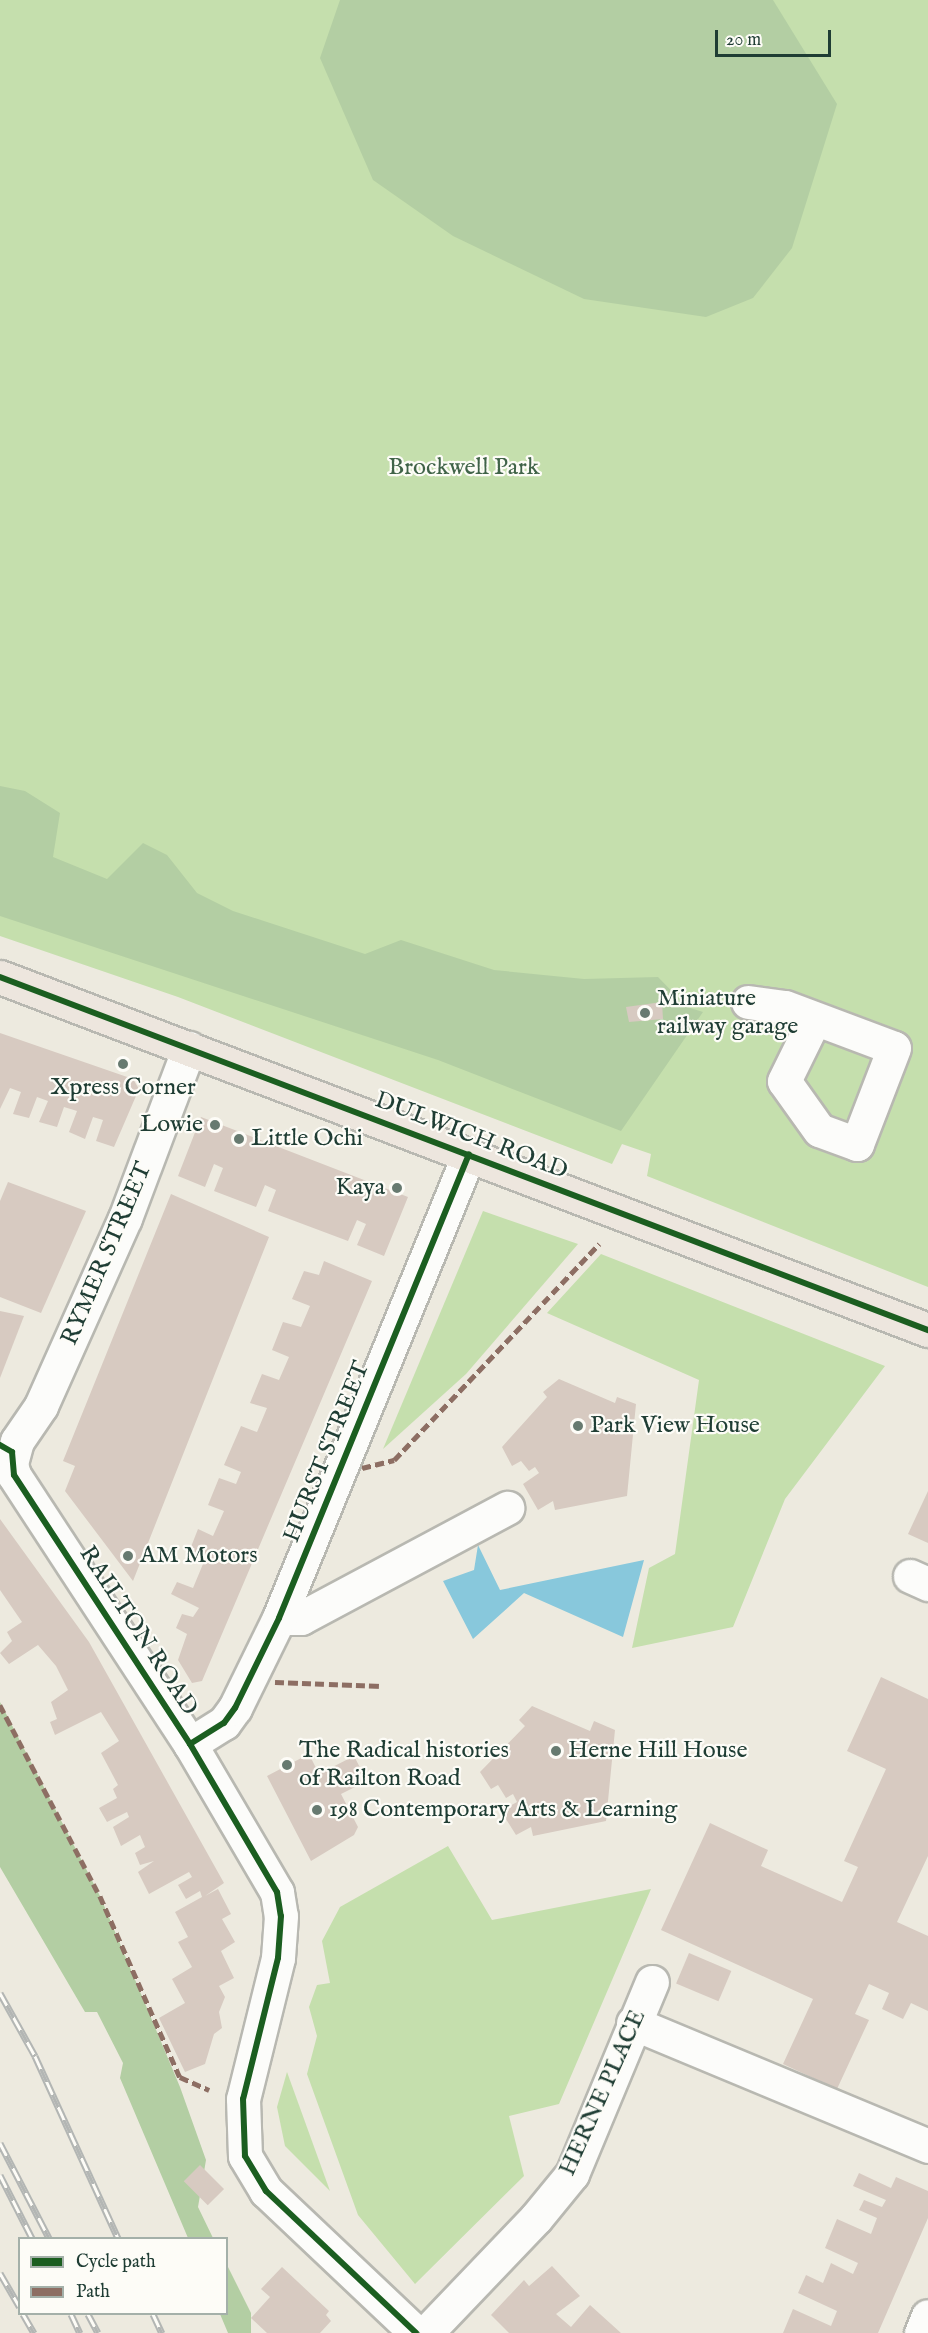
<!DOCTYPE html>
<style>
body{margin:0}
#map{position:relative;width:928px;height:2333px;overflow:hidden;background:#edeadf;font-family:"IM FELL English",serif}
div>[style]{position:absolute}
.green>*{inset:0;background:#c5dfad}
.forest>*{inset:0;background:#b3cea3}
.water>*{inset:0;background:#88c8dc}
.building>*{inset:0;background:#d7cac1;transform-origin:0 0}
.roads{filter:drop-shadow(2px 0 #b8b8b1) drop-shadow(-2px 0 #b8b8b1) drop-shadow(0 2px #b8b8b1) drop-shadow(0 -2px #b8b8b1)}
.minor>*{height:33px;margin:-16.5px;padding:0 16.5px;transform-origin:16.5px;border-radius:16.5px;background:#fcfcfa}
.major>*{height:33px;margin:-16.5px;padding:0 16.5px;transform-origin:16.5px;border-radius:16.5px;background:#ede6de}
.rail>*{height:7px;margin-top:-3.5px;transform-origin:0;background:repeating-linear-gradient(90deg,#fdfcf7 0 14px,#b3b6b4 0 28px);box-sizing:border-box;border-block:2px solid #b3b6b4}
.quiet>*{height:4.5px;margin-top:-2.25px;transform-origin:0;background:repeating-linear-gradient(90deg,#8d6e63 0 9px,transparent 0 13.5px)}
.cycleway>*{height:6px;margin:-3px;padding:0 3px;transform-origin:3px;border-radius:3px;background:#1b5e20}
.dots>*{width:16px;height:16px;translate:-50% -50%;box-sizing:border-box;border:3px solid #fdfcf7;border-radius:50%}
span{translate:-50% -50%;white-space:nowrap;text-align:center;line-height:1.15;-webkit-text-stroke:4.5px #fdfcf7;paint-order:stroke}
.park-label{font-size:24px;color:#406348}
.poi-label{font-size:24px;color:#1f3d34}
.left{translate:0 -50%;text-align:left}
.right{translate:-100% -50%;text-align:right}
.street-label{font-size:24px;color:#1f3d34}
.legend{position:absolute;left:18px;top:2237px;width:210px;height:78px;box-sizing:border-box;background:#fdfcf7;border:2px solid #a4b0a9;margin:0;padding:8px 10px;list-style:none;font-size:18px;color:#1f3d34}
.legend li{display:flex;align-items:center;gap:12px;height:30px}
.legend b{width:30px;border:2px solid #a4b0a9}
.scale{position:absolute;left:715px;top:30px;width:116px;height:27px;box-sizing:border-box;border:3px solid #1f3d34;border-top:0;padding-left:8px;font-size:18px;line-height:21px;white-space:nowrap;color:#1f3d34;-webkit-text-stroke:4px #fdfcf7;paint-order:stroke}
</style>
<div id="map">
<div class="green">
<div style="clip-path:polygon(0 0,928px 0,928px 1287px,647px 1176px,651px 1154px,622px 1144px,612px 1164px,178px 997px,0 936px)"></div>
<div style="clip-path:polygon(483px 1211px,578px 1244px,466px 1374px,383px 1449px)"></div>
<div style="clip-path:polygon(601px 1254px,885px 1366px,785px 1499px,733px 1627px,632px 1648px,649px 1568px,675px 1554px,699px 1380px,547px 1313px)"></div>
<div style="clip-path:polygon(448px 1846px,492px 1920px,651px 1889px,559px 2104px,509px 2116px,524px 2176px,415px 2284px,358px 2215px,307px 2074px,317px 2036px,309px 2007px,317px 1985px,330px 1983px,322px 1941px,340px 1907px)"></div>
<div style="clip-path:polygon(287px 2072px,330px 2191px,285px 2146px,277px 2107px)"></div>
</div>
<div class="forest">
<div style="clip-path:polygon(340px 0,773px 0,837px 104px,792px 248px,753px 298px,706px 317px,584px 299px,453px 236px,373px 180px,320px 58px)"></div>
<div style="clip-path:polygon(0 786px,25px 791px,60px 813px,53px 857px,107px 879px,143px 843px,167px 855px,197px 893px,233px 911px,365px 954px,401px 940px,494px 970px,584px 979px,658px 977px,687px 1007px,703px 1012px,621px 1131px,438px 1060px,0 916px)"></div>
<div style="clip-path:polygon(0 1702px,100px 1896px,180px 2087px,206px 2160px,198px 2207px,213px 2238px,188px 2238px,120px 2078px,123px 2063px,97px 2012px,85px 2012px,0 1867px)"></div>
<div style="clip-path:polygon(227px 2265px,251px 2313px,251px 2333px,228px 2333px,220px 2314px,226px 2314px)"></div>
</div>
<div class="water">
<div style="clip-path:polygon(478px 1545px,500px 1590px,644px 1560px,623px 1637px,524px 1593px,473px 1639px,443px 1581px,474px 1570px)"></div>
</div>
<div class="building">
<div style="clip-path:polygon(662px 1002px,663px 1019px,629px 1022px,626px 1007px)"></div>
<div style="clip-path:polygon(0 1033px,133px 1079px,139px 1089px,114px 1147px,96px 1141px,103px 1120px,93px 1117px,85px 1139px,69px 1132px,77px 1111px,64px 1107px,57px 1127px,39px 1122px,48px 1101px,37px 1097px,29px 1118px,13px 1114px,21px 1092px,10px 1088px,0 1109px)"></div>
<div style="clip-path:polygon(201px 1117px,408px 1197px,384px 1256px,357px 1245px,366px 1224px,357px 1220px,348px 1241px,268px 1211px,276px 1190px,265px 1185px,256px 1207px,214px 1191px,223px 1168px,214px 1164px,205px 1187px,178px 1176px)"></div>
<div style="clip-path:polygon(8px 1182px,86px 1211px,41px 1313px,0 1297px,0 1201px)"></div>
<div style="clip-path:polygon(171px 1194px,269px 1237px,133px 1581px,65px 1491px,75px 1466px,63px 1461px)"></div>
<div style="clip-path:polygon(324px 1261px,372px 1281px,202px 1681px,192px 1683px,178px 1660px,187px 1634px,176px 1628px,182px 1614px,193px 1617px,199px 1608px,171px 1594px,177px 1582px,193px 1588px,203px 1564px,187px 1557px,198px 1529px,213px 1536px,224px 1511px,208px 1505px,219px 1478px,236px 1484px,241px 1472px,224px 1465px,241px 1426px,257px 1432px,267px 1408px,250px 1403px,262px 1374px,279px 1380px,289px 1357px,272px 1350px,283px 1322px,301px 1327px,310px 1306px,292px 1299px,304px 1271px,319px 1275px)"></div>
<div style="clip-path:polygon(0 1311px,24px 1316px,0 1378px)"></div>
<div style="clip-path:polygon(559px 1379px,615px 1403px,617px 1397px,636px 1404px,627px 1496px,555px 1510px,553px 1501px,538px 1510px,523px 1484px,539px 1473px,535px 1467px,529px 1471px,521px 1461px,512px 1466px,502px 1447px,547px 1397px,543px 1392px)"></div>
<div style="clip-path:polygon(928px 1491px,928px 1543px,908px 1534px)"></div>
<div style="clip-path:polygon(0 1519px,89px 1642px,224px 1883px,205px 1896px,218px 1889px,231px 1914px,222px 1919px,235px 1942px,221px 1951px,234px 1978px,219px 1986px,225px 1997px,219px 2012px,222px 2028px,214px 2034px,205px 2064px,185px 2072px,159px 2018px,185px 2003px,172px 1979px,192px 1967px,178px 1942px,188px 1937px,175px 1912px,202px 1897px,200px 1891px,186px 1899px,178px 1885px,192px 1877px,189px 1872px,149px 1894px,138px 1872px,154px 1861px,140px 1865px,135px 1853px,145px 1847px,140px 1835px,121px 1846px,113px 1827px,129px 1817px,127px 1812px,107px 1822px,99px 1808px,117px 1798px,113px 1789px,118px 1785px,101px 1753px,119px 1741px,101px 1712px,55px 1735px,50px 1722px,57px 1719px,51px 1702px,68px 1690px,56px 1666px,38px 1645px,9px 1664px,0 1653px,12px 1641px,7px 1632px,22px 1622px,0 1590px)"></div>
<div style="clip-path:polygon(881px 1677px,928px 1699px,928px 1856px,897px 1922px,928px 1936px,928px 2011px,911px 2003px,903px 2019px,882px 2009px,889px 1993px,869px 1984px,855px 2014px,869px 2020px,837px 2089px,783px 2064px,813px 1999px,661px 1930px,710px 1823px,768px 1850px,761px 1866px,842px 1902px,858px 1867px,844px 1861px,886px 1769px,847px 1751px)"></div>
<div style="clip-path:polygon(532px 1706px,590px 1731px,594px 1721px,615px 1730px,606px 1821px,533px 1836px,531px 1827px,516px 1835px,501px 1811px,517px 1802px,513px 1794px,506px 1798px,498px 1785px,491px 1789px,480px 1772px,525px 1726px,519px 1720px)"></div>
<div style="clip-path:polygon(309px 1754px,319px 1774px,354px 1756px,367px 1781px,341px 1794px,358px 1827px,354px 1835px,311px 1861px,267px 1776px)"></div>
<div style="left:689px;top:1953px;width:46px;height:33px;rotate:23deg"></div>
<div style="left:200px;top:2165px;width:34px;height:23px;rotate:45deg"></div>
<div style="clip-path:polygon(859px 2173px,891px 2188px,896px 2177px,928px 2191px,928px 2218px,878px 2333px,783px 2333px,793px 2309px,831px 2326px,837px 2311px,798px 2293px,806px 2275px,823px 2283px,831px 2263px,853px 2274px,858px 2263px,825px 2248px,837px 2219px,871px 2234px,877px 2218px,859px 2210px,864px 2200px,882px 2207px,886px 2200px,853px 2186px)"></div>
<div style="clip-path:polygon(552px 2266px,580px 2296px,556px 2314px,571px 2327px,590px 2305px,621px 2333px,509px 2333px,491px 2315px,524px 2280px,529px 2286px)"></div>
<div style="clip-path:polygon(282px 2267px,329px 2311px,326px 2315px,331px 2321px,320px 2333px,267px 2333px,251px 2318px,270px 2297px,261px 2289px)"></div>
</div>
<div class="roads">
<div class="minor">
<div style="left:748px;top:1002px;width:37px;rotate:8deg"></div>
<div style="left:785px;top:1007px;width:116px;rotate:20.6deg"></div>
<div style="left:894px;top:1048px;width:103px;rotate:111.1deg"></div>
<div style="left:857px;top:1144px;width:40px;rotate:-159.8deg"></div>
<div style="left:819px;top:1130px;width:60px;rotate:-125.5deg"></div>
<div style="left:784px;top:1081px;width:68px;rotate:-63.8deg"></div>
<div style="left:189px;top:1048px;width:182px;rotate:110.6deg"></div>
<div style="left:125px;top:1218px;width:206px;rotate:114.1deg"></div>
<div style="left:41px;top:1406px;width:42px;rotate:124.4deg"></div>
<div style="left:17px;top:1441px;width:24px;rotate:105deg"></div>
<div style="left:11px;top:1464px;width:11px;rotate:75deg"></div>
<div style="left:14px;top:1475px;width:321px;rotate:56.8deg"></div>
<div style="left:190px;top:1744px;width:172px;rotate:59.6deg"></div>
<div style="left:277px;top:1892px;width:24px;rotate:81deg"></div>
<div style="left:281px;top:1916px;width:42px;rotate:94.1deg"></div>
<div style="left:278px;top:1958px;width:145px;rotate:103.9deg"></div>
<div style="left:243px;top:2099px;width:57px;rotate:88deg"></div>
<div style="left:245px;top:2156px;width:41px;rotate:59deg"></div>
<div style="left:266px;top:2191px;width:207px;rotate:43.4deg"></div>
<div style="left:910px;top:1576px;width:20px;rotate:24deg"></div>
<div style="left:279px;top:1618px;width:22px"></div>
<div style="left:301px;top:1618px;width:234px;rotate:-28.1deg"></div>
<div style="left:190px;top:1744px;width:40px;rotate:-32deg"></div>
<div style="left:224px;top:1723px;width:19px;rotate:-54deg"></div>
<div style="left:235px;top:1708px;width:100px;rotate:-63.9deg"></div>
<div style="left:279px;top:1618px;width:501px;rotate:-67.73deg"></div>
<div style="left:633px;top:2023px;width:320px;rotate:22.6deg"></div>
<div style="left:426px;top:2333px;width:159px;rotate:-46.3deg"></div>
<div style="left:536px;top:2218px;width:57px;rotate:-50.7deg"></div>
<div style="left:572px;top:2174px;width:208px;rotate:-67.4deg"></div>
<div style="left:921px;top:2333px;width:18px;rotate:-68deg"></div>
</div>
<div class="major">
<div style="left:0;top:977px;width:993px;rotate:20.83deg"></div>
</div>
</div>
<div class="rail">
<div style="left:0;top:1993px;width:72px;rotate:60.9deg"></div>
<div style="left:35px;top:2056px;width:200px;rotate:65.5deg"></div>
<div style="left:0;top:2143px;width:107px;rotate:62.7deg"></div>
<div style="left:0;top:2175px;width:71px;rotate:63.1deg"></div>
<div style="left:0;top:2273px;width:39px;rotate:60deg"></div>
<div style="left:23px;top:2314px;width:22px;rotate:60deg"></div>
<div style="left:71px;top:2314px;width:21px;rotate:65deg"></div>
<div style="left:88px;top:2314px;width:21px;rotate:62deg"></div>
<div style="left:153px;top:2314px;width:21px;rotate:65deg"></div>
</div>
<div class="quiet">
<div style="left:362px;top:1468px;width:33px;rotate:-14deg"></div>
<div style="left:394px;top:1460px;width:298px;rotate:-46.5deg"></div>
<div style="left:275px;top:1682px;width:107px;rotate:2.1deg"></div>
<div style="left:0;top:1705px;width:216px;rotate:62.4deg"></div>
<div style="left:100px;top:1896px;width:198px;rotate:66.2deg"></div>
<div style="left:180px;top:2077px;width:32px;rotate:24deg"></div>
</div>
<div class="cycleway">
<div style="left:0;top:977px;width:993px;rotate:20.83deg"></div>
<div style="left:0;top:1445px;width:14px;rotate:30deg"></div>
<div style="left:12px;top:1452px;width:23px;rotate:85deg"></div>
<div style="left:14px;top:1475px;width:321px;rotate:56.8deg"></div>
<div style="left:190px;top:1744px;width:172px;rotate:59.6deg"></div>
<div style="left:277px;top:1892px;width:24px;rotate:81deg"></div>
<div style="left:281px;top:1916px;width:42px;rotate:94.1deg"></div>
<div style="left:278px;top:1958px;width:145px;rotate:103.9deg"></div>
<div style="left:243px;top:2099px;width:57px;rotate:88deg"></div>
<div style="left:245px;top:2156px;width:41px;rotate:59deg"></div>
<div style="left:266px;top:2191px;width:207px;rotate:43.4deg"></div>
<div style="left:190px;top:1744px;width:40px;rotate:-32deg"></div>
<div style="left:224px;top:1723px;width:19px;rotate:-54deg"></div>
<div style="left:235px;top:1708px;width:100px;rotate:-63.9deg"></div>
<div style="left:279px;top:1618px;width:501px;rotate:-67.73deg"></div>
</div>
<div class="dots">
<div style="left:645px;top:1013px;background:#677a70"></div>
<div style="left:123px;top:1064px;background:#677a70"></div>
<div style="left:215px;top:1125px;background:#677a70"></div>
<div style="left:239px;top:1139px;background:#677a70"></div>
<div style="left:397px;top:1188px;background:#677a70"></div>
<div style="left:578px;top:1426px;background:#677a70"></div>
<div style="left:128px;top:1556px;background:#677a70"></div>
<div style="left:556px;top:1751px;background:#677a70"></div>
<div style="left:287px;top:1765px;background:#677a70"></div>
<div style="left:317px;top:1810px;background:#677a70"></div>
</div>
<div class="park-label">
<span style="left:464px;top:468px">Brockwell Park</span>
</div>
<div class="poi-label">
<span class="left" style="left:657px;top:1013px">Miniature<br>railway garage</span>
<span style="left:123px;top:1088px">Xpress Corner</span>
<span class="right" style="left:203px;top:1125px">Lowie</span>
<span class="left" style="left:251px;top:1139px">Little Ochi</span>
<span class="right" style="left:385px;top:1188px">Kaya</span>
<span class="left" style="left:590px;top:1426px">Park View House</span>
<span class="left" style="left:140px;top:1556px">AM Motors</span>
<span class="left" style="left:299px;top:1765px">The Radical histories<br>of Railton Road</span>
<span class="left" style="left:568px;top:1751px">Herne Hill House</span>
<span class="left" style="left:329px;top:1810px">198 Contemporary Arts &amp; Learning</span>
</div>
<div class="street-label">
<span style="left:471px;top:1136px;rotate:21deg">DULWICH ROAD</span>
<span style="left:107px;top:1254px;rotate:-67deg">RYMER STREET</span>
<span style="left:327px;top:1452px;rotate:-68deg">HURST STREET</span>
<span style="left:138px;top:1631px;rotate:57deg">RAILTON ROAD</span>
<span style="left:603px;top:2093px;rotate:-66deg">HERNE PLACE</span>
</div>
<ul class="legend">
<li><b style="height:8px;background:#1b5e20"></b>Cycle path</li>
<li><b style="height:8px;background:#8d6e63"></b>Path</li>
</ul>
<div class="scale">20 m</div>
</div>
